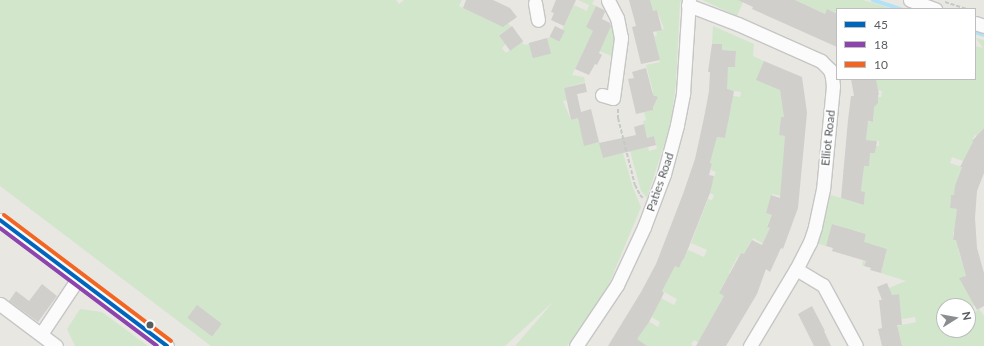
<!DOCTYPE html>
<style>
body{margin:0}
#map{position:relative;width:984px;height:346px;overflow:hidden;background:#e9e7e2;font-family:Lato,sans-serif}
div>[style]{position:absolute}
.green>*{inset:0;background:#d2e6cc}
.stream>*{height:3.5px;margin:-1.75px;padding:0 1.75px;transform-origin:1.75px;border-radius:1.75px;background:#b3e1f6}
.building>*{inset:0;background:#d0cfcc;transform-origin:0 0}
.path>*{height:2px;margin-top:-1px;transform-origin:0;background:repeating-linear-gradient(90deg,#c4cac6 0 4px,transparent 0 6px)}
.roads{filter:drop-shadow(1px 0 #c5c6c5) drop-shadow(-1px 0 #c5c6c5) drop-shadow(0 1px #c5c6c5) drop-shadow(0 -1px #c5c6c5)}
.minor>*{height:13px;margin:-6.5px;padding:0 6.5px;transform-origin:6.5px;border-radius:6.5px;background:#fcfbfb}
.bus-1>*{height:4px;margin:-2px;padding:0 2px;transform-origin:2px;border-radius:2px;background:#0065bd}
.bus-2>*{height:4px;margin:-2px;padding:0 2px;transform-origin:2px;border-radius:2px;background:#8e44ad}
.bus-3>*{height:4px;margin:-2px;padding:0 2px;transform-origin:2px;border-radius:2px;background:#f26522}
.dots>*{width:11px;height:11px;translate:-50% -50%;box-sizing:border-box;border:2px solid #fff;border-radius:50%}
span{translate:-50% -50%;white-space:nowrap;text-align:center;line-height:1.15;-webkit-text-stroke:3px #fff;paint-order:stroke}
.street-label{font-size:12px;color:#585d61}
.legend{position:absolute;left:836px;top:8px;width:140px;height:72px;box-sizing:border-box;background:#fff;border:1px solid #bcbec0;margin:0;padding:5px 7px;list-style:none;font-size:12px;color:#585d61}
.legend li{display:flex;align-items:center;gap:8px;height:20px}
.legend b{width:20px;border:1px solid #bcbec0}
.north{position:absolute;left:936px;top:298px;width:40px;height:40px;box-sizing:border-box;background:#fff;border:1px solid #bcbec0;border-radius:50%;rotate:79deg;font-size:11px;font-weight:700;line-height:16px;text-align:center;color:#585d61}
.north::after{content:'';display:block;margin:auto;width:14px;height:18px;background:#8b8d8e;clip-path:polygon(50% 0,100% 100%,50% 72%,0 100%)}
</style>
<div id="map">
<div class="green">
<div style="clip-path:polygon(0 0,396px 0,399px 4px,404px 0,462px 0,459px 6px,495px 23px,500px 12px,511px 27px,499px 35px,506px 44px,502px 48px,506px 53px,522px 41px,524px 45px,529px 44px,533px 58px,551px 53px,547px 38px,550px 37px,560px 42px,562px 30px,574px 5px,587px 11px,589px 5px,578px 0,594px 0,592px 4px,596px 6px,586px 27px,598px 33px,603px 41px,612px 24px,615px 36px,612px 56px,586px 46px,572px 75px,584px 77px,585px 82px,564px 88px,567px 100px,563px 101px,571px 120px,578px 118px,596px 131px,582px 135px,584px 145px,600px 142px,603px 158px,623px 153px,633px 188px,641px 207px,607px 289px,567px 346px,515px 346px,554px 301px,505px 346px,211px 346px,0 186px)"></div>
<div style="clip-path:polygon(650px 0,683px 0,680px 2px,676px 83px,672px 115px,667px 136px,647px 198px,641px 191px,630px 151px,648px 147px,649px 151px,657px 149px,654px 136px,647px 138px,643px 121px,646px 120px,644px 112px,653px 110px,652px 102px,656px 101px,657px 99px,655px 95px,650px 96px,649px 93px,653px 92px,646px 65px,660px 62px,654px 36px,657px 35px,656px 31px,664px 29px,657px 10px,651px 12px)"></div>
<div style="clip-path:polygon(702px 0,744px 0,737px 16px)"></div>
<div style="clip-path:polygon(795px 0,863px 0,893px 9px,837px 9px,837px 19px,835px 13px,827px 10px,825px 14px)"></div>
<div style="clip-path:polygon(713px 26px,754px 44px,753px 56px,764px 61px,757px 80px,791px 89px,780px 91px,782px 102px,806px 119px,781px 117px,779px 135px,796px 137px,786px 197px,772px 194px,766px 213px,784px 218px,770px 219px,767px 226px,770px 228px,771px 248px,753px 238px,747px 248px,756px 253px,749px 257px,741px 253px,737px 258px,729px 273px,744px 281px,740px 289px,725px 281px,719px 293px,736px 302px,733px 307px,721px 301px,700px 340px,701px 344px,694px 340px,691px 344px,693px 346px,647px 346px,633px 338px,648px 321px,658px 327px,660px 322px,648px 315px,656px 308px,661px 298px,674px 305px,677px 299px,662px 291px,671px 264px,679px 268px,682px 261px,678px 256px,684px 259px,688px 250px,704px 257px,707px 250px,691px 243px,708px 199px,712px 200px,714px 195px,702px 190px,711px 186px,716px 172px,711px 170px,712px 164px,710px 163px,717px 137px,725px 138px,728px 122px,704px 117px,706px 107px,722px 109px,732px 105px,732px 100px,729px 95px,740px 97px,741px 92px,709px 87px,728px 73px,728px 67px,735px 67px,736px 51px,722px 50px,722px 45px,712px 44px)"></div>
<div style="clip-path:polygon(evenodd,976px 38px,984px 40px,984px 128px,981px 131px,984px 135px,981px 138px,975px 135px,972px 141px,978px 144px,968px 163px,952px 157px,950px 163px,962px 167px,958px 178px,962px 179px,954px 195px,951px 195px,950px 208px,957px 209px,958px 231px,953px 232px,953px 240px,958px 240px,958px 249px,966px 276px,960px 278px,980px 301px,972px 307px,975px 312px,979px 309px,984px 316px,984px 346px,902px 346px,897px 326px,916px 322px,915px 317px,890px 321px,899px 294px,893px 295px,893px 299px,884px 290px,906px 281px,881px 273px,887px 249px,870px 244px,864px 266px,862px 265px,864px 257px,860px 256px,866px 234px,854px 230px,851px 238px,843px 236px,845px 228px,833px 224px,826px 246px,816px 243px,825px 216px,828px 194px,864px 205px,865px 192px,861px 191px,863px 173px,843px 172px,843px 170px,854px 171px,854px 165px,868px 166px,869px 160px,865px 152px,875px 153px,876px 146px,879px 146px,879px 141px,866px 140px,867px 122px,873px 122px,874px 116px,869px 116px,871px 96px,881px 97px,882px 91px,861px 89px,877px 86px,876px 79px,975px 79px,975px 46px,983px 48px,976px 38px,944px 306px,968px 306px,968px 330px,944px 330px,944px 306px)"></div>
<div style="clip-path:polygon(80px 309px,102px 312px,148px 346px,75px 346px,67px 329px)"></div>
</div>
<div class="stream">
<div style="left:873px;top:0;width:29px;rotate:18deg"></div>
<div style="left:975px;top:32px;width:9px;rotate:18deg"></div>
</div>
<div class="building">
<div style="clip-path:polygon(466px 0,493px 0,510px 8px,517px 17px,503px 27px,463px 8px)"></div>
<div style="clip-path:polygon(556px 0,576px 0,564px 26px,551px 20px,554px 13px,551px 12px)"></div>
<div style="clip-path:polygon(629px 0,650px 0,653px 11px,657px 10px,662px 30px,653px 32px,660px 60px,641px 64px,632px 27px,636px 26px)"></div>
<div style="clip-path:polygon(738px 0,795px 0,825px 14px,827px 9px,837px 14px,837px 47px,752px 9px,753px 7px)"></div>
<div style="clip-path:polygon(596px 6px,604px 10px,605px 12px,602px 19px,610px 23px,611px 26px,599px 53px,602px 55px,597px 65px,595px 64px,589px 75px,575px 69px,593px 31px,586px 27px)"></div>
<div style="left:512px;top:26px;width:19px;height:16px;rotate:54deg"></div>
<div style="left:555px;top:26px;width:11px;height:12px;rotate:27deg"></div>
<div style="left:547px;top:38px;width:16px;height:19px;rotate:75deg"></div>
<div style="clip-path:polygon(712px 44px,722px 44px,722px 50px,736px 51px,735px 67px,728px 67px,727px 89px,734px 91px,731px 107px,725px 138px,717px 137px,710px 163px,712px 164px,709px 175px,714px 176px,710px 193px,684px 259px,683px 259px,679px 268px,675px 266px,662px 291px,664px 293px,649px 322px,637px 339px,647px 346px,608px 346px,641px 292px,656px 264px,683px 194px,695px 159px,705px 113px,709px 91px,710px 72px,708px 72px)"></div>
<div style="clip-path:polygon(764px 61px,802px 77px,807px 113px,798px 208px,783px 249px,781px 248px,770px 272px,766px 269px,757px 294px,726px 346px,696px 346px,724px 296px,719px 293px,741px 253px,744px 254px,752px 240px,762px 245px,770px 228px,767px 227px,772px 215px,766px 213px,771px 195px,780px 198px,785px 136px,779px 135px,781px 117px,784px 117px,780px 90px,756px 80px)"></div>
<div style="clip-path:polygon(646px 68px,653px 95px,658px 97px,653px 107px,653px 110px,636px 114px,628px 79px,634px 78px,632px 72px)"></div>
<div style="clip-path:polygon(851px 79px,876px 79px,879px 95px,878px 95px,878px 103px,874px 107px,873px 122px,868px 121px,866px 140px,877px 141px,875px 153px,870px 153px,869px 166px,864px 166px,861px 191px,865px 192px,864px 205px,841px 198px,848px 120px,851px 96px,854px 96px)"></div>
<div style="clip-path:polygon(585px 83px,587px 92px,577px 94px,581px 112px,591px 109px,599px 142px,584px 146px,578px 118px,571px 120px,564px 88px)"></div>
<div style="clip-path:polygon(644px 124px,647px 138px,654px 136px,656px 145px,603px 158px,599px 143px,636px 135px,634px 127px)"></div>
<div style="clip-path:polygon(984px 128px,984px 173px,977px 191px,975px 218px,977px 248px,984px 273px,984px 306px,977px 310px,959px 278px,966px 276px,956px 240px,953px 240px,957px 209px,950px 208px,951px 195px,954px 195px,955px 186px,962px 167px,960px 167px,973px 142px,972px 141px)"></div>
<div style="clip-path:polygon(832px 224px,866px 234px,864px 242px,887px 249px,881px 273px,870px 270px,871px 268px,864px 266px,866px 261px,832px 251px,833px 248px,826px 246px)"></div>
<div style="clip-path:polygon(887px 283px,892px 295px,899px 294px,902px 325px,897px 325px,902px 346px,882px 346px,878px 329px,882px 328px,879px 300px,882px 300px,877px 287px)"></div>
<div style="clip-path:polygon(42px 284px,57px 296px,38px 322px,9px 301px,16px 291px,29px 301px)"></div>
<div style="left:197px;top:305px;width:31px;height:16px;rotate:37deg"></div>
<div style="clip-path:polygon(812px 306px,825px 331px,824px 331px,831px 346px,814px 346px,798px 314px)"></div>
</div>
<div class="path">
<div style="left:945px;top:2px;width:22px;rotate:18deg"></div>
<div style="left:618px;top:109px;width:9px;rotate:90deg"></div>
<div style="left:618px;top:118px;width:69px;rotate:75.8deg"></div>
<div style="left:635px;top:185px;width:11px;rotate:63deg"></div>
<div style="left:640px;top:195px;width:4px;rotate:45deg"></div>
</div>
<div class="roads">
<div class="minor">
<div style="left:910px;top:0;width:27px;rotate:20deg"></div>
<div style="left:535px;top:3px;width:17px;rotate:80deg"></div>
<div style="left:688px;top:5px;width:53px;rotate:20.8deg"></div>
<div style="left:738px;top:24px;width:91px;rotate:24deg"></div>
<div style="left:821px;top:61px;width:13px;rotate:45deg"></div>
<div style="left:830px;top:70px;width:7px;rotate:74deg"></div>
<div style="left:832px;top:77px;width:9px;rotate:84deg"></div>
<div style="left:833px;top:86px;width:103px;rotate:95.5deg"></div>
<div style="left:823px;top:189px;width:39px;rotate:102deg"></div>
<div style="left:815px;top:227px;width:16px;rotate:108deg"></div>
<div style="left:810px;top:242px;width:30px;rotate:117deg"></div>
<div style="left:796px;top:269px;width:90px;rotate:120.9deg"></div>
<div style="left:975px;top:23px;width:9px;rotate:18deg"></div>
<div style="left:602px;top:95px;width:11px;rotate:15deg"></div>
<div style="left:613px;top:98px;width:61px;rotate:-82.4deg"></div>
<div style="left:621px;top:38px;width:20px;rotate:-101deg"></div>
<div style="left:617px;top:18px;width:20px;rotate:-117deg"></div>
<div style="left:0;top:220px;width:209px;rotate:37deg"></div>
<div style="left:796px;top:269px;width:31px;rotate:31deg"></div>
<div style="left:823px;top:285px;width:69px;rotate:61.6deg"></div>
<div style="left:0;top:304px;width:70px;rotate:36.9deg"></div>
<div style="left:41px;top:334px;width:65px;rotate:-56.3deg"></div>
<div style="left:576px;top:346px;width:73px;rotate:-56.1deg"></div>
<div style="left:617px;top:285px;width:64px;rotate:-65deg"></div>
<div style="left:644px;top:227px;width:57px;rotate:-69.3deg"></div>
<div style="left:664px;top:174px;width:51px;rotate:-75.1deg"></div>
<div style="left:677px;top:125px;width:33px;rotate:-79deg"></div>
<div style="left:683px;top:93px;width:93px;rotate:-86.3deg"></div>
</div>
</div>
<div class="bus-1">
<div style="left:0;top:220px;width:209px;rotate:37deg"></div>
</div>
<div class="bus-2">
<div style="left:0;top:228px;width:196px;rotate:36.9deg"></div>
</div>
<div class="bus-3">
<div style="left:4px;top:215px;width:209px;rotate:37deg"></div>
</div>
<div class="dots">
<div style="left:150px;top:325px;background:#585d61"></div>
</div>
<div class="street-label">
<span style="left:828px;top:138px;rotate:-84deg">Elliot Road</span>
<span style="left:660px;top:182px;rotate:-71deg">Paties Road</span>
</div>
<ul class="legend">
<li><b style="height:5px;background:#0065bd"></b>45</li>
<li><b style="height:5px;background:#8e44ad"></b>18</li>
<li><b style="height:5px;background:#f26522"></b>10</li>
</ul>
<div class="north">N</div>
</div>
